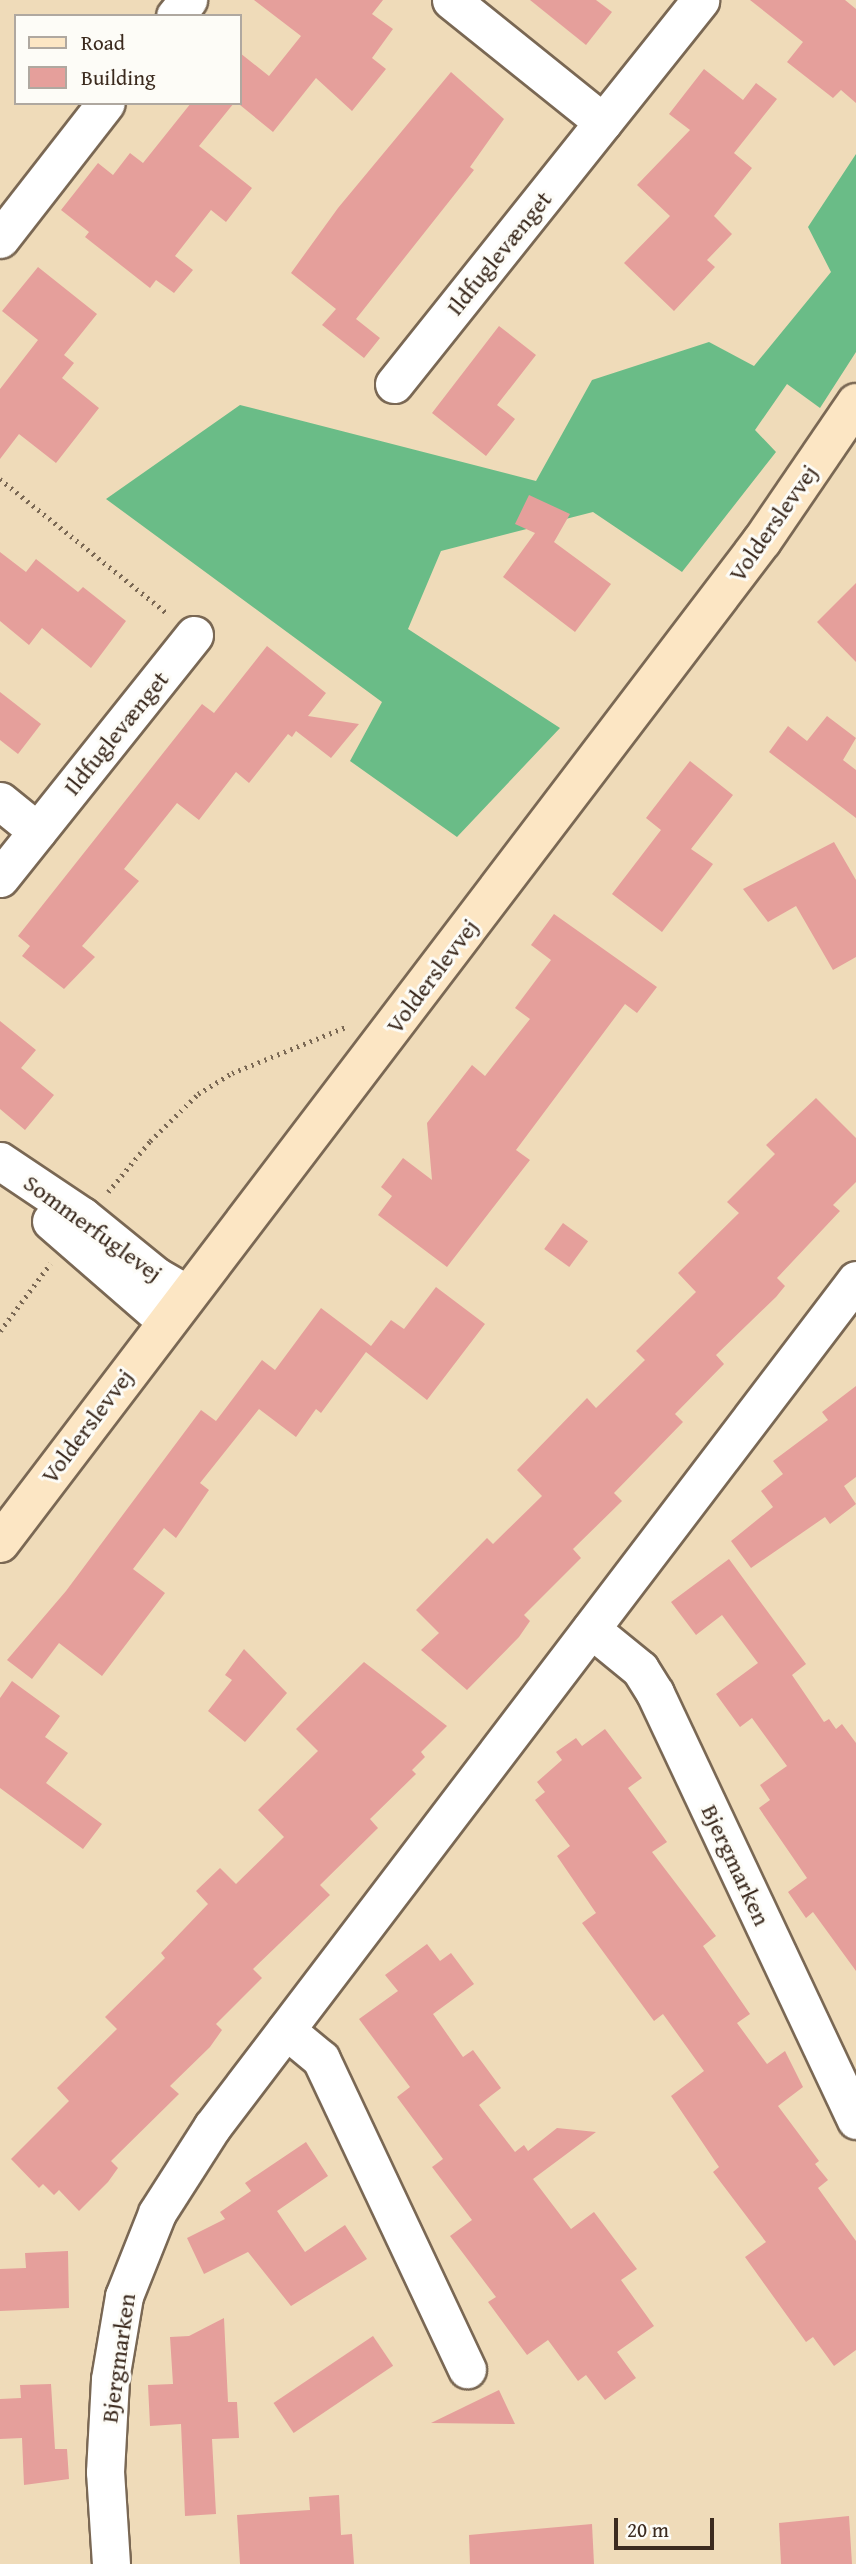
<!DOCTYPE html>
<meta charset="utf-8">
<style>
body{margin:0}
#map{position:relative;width:856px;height:2564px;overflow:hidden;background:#efdbb9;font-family:"Gentium Book Plus",serif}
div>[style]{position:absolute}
.forest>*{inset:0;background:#6abc87}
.building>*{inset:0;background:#e59f9b;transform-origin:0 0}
.path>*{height:4.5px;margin-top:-2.25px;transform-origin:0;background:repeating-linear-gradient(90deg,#7a6854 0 2px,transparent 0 7px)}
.roads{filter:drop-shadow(2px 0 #7a6854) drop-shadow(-2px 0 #7a6854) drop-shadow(0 2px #7a6854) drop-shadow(0 -2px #7a6854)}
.street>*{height:37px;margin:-18.5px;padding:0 18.5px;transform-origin:18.5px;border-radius:18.5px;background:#fff}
.secondary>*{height:38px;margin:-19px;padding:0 19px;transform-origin:19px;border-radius:19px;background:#fce6c4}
span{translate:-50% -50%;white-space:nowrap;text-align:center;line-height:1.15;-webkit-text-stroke:6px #fdfcf7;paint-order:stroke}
.street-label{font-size:24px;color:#3b2a1e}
.legend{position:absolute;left:14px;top:14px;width:228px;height:91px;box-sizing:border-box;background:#fdfcf7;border:2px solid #afa8a0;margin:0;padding:9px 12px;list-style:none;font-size:21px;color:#3b2a1e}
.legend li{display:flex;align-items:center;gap:14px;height:35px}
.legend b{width:35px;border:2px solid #afa8a0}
.scale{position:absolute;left:614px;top:2518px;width:100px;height:32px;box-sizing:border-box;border:4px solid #3b2a1e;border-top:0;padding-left:9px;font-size:21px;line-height:24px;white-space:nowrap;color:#3b2a1e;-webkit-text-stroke:5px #fdfcf7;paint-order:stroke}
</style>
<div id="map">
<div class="forest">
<div style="clip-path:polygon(856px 154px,856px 352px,820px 408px,787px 384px,755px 430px,776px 452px,682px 572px,593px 512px,441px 551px,408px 629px,560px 728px,457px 837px,350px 761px,382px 702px,106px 499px,240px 405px,536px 481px,592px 380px,709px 342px,754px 366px,831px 272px,808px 227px)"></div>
</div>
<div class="building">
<div style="clip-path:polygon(254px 0,383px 0,372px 14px,393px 29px,372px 58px,386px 69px,352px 111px,316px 78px,273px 132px,240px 105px,240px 53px,269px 76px,301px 36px)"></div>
<div style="clip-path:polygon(530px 0,596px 0,612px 12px,586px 45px)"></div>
<div style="clip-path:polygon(750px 0,845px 0,856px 9px,856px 103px,841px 90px,833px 98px,787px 62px,803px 42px)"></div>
<div style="clip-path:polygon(704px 69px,743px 100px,756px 83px,777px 99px,734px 153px,752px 168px,714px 216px,732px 234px,707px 260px,715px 267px,674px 311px,624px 263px,670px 216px,637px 185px,690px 130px,669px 114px)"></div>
<div style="clip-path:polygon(451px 72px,504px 119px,470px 167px,474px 170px,356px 319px,380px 338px,364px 358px,322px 325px,336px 309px,291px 273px,338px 208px)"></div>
<div style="clip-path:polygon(191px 103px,234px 103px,199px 146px,252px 188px,226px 222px,211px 210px,175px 256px,193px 270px,174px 293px,156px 280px,150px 288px,85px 237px,89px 232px,61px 210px,98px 163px,113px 175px,130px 153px,143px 163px)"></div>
<div style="clip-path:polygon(38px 267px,97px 314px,64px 355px,74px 363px,62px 378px,99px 408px,56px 463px,19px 434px,0 459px,0 389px,38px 340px,2px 311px)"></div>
<div style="clip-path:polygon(499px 326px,536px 355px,497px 405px,515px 419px,486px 456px,432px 413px)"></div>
<div style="clip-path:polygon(529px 495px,570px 514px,554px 542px,611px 584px,575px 632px,503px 577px,535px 533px,515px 524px)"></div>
<div style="clip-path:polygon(0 552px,26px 572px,36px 559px,78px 592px,83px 587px,126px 621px,91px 668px,42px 628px,29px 645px,0 621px)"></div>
<div style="clip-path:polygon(856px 583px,856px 662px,817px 622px)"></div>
<div style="clip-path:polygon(267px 646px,326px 693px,308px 716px,359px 724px,331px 758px,296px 731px,292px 737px,288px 734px,249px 783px,236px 772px,199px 820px,177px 803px,124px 869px,139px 881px,82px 946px,95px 957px,64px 989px,22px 956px,30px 946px,18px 936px,202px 704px,214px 713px)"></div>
<div style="clip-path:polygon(0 692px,41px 724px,18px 754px,0 740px)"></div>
<div style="clip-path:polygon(827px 716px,856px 738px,843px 760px,856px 770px,856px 818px,769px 752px,788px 726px,807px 741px)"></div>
<div style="clip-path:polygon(690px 761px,733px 795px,691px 849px,713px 864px,662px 932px,612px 894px,661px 830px,646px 818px)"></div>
<div style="clip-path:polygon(834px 842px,856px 880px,856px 957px,833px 970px,796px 906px,768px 922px,743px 889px)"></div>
<div style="clip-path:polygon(554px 914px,657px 987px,637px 1013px,625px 1004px,516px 1150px,530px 1160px,447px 1267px,378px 1215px,392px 1196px,381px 1187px,403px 1158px,432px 1180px,427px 1123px,472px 1065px,485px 1076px,530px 1019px,515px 1008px,551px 960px,531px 945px)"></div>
<div style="clip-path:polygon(0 1021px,36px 1050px,21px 1068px,54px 1095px,25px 1130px,0 1109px)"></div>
<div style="clip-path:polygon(816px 1098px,856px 1138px,856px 1182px,833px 1205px,840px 1211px,777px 1278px,785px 1286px,776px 1297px,716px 1355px,724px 1364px,675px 1414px,683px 1422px,614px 1493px,622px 1501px,573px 1549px,581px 1558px,524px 1615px,530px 1621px,519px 1637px,467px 1690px,421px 1650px,439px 1633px,416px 1610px,487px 1538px,493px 1544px,542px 1496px,517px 1470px,587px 1398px,596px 1408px,645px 1360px,636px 1351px,696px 1292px,678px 1273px,739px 1213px,727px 1202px,775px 1154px,766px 1145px)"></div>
<div style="left:563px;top:1223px;width:31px;height:32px;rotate:36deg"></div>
<div style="clip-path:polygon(436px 1287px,485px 1324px,427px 1400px,366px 1352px,321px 1413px,316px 1409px,296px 1437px,259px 1409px,200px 1483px,209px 1490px,176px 1538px,164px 1528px,133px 1569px,165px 1593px,102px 1676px,59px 1643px,32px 1679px,7px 1660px,66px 1591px,201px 1410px,216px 1421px,262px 1360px,275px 1370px,321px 1308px,371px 1346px,391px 1320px,404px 1329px)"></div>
<div style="clip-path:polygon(856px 1386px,856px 1477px,844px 1486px,856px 1504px,830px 1524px,825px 1517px,751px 1568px,731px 1541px,773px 1507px,761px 1491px,783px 1474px,773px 1461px,828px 1420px,822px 1412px)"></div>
<div style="clip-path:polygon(729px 1559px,806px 1664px,792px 1675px,824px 1722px,829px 1719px,836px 1729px,842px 1724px,856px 1743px,856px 1971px,813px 1912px,806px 1918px,788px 1892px,807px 1878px,759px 1808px,770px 1800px,760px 1785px,787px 1766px,752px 1718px,740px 1727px,716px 1694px,758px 1663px,722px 1615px,696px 1635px,671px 1602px)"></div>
<div style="clip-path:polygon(244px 1649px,287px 1693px,245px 1742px,208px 1711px,232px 1680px,225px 1675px)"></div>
<div style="clip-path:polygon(364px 1662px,447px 1726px,421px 1752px,425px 1757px,412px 1770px,416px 1774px,370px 1819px,378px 1828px,320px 1885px,330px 1895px,253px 1969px,262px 1978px,216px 2024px,222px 2030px,210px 2047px,170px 2086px,179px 2094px,111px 2161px,118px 2168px,108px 2182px,79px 2211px,59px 2190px,54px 2195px,43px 2184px,39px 2188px,11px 2159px,69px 2101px,57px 2088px,117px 2029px,105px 2017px,165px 1958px,161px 1953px,208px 1904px,196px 1891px,220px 1868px,236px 1884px,284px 1837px,258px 1810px,318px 1751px,296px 1729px)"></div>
<div style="clip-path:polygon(12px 1681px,60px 1716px,45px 1737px,68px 1753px,46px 1783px,102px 1824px,83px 1849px,0 1788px,0 1698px)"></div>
<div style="clip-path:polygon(605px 1729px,642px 1778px,628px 1788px,667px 1842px,652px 1852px,716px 1936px,703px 1946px,750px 2014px,737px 2023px,767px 2064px,785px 2051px,803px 2087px,778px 2106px,819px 2161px,815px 2164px,828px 2180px,818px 2188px,856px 2241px,856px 2350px,834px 2366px,813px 2337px,806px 2342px,745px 2257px,766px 2242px,713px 2172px,719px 2167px,671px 2096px,704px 2071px,663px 2014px,654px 2021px,582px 1923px,596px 1913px,557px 1856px,570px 1846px,535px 1800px,545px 1792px,537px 1782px,562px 1760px,556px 1752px,576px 1738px,582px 1746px)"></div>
<div style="clip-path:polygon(427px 1944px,440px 1961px,451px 1953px,474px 1984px,433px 2014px,463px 2057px,473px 2050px,501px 2088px,479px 2105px,515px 2152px,524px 2145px,528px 2151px,557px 2128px,596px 2132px,533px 2179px,571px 2229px,594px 2212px,637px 2269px,621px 2280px,654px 2326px,617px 2352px,636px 2378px,605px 2400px,586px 2375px,578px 2381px,548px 2340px,527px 2355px,488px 2302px,496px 2297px,450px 2236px,472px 2220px,432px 2167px,443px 2159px,397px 2097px,410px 2087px,359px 2019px,398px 1991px,385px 1975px)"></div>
<div style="clip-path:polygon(306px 2142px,328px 2176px,277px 2211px,305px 2252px,345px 2225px,367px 2259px,291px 2306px,248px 2252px,204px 2274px,187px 2238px,225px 2219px,220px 2212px,251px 2191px,245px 2183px)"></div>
<div style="clip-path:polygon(68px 2251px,69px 2308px,0 2311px,0 2269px,26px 2268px,25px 2253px)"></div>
<div style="clip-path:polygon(224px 2318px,228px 2402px,237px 2402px,239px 2438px,212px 2439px,216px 2514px,185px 2516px,181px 2424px,150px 2426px,148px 2385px,173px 2384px,170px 2337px,189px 2336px)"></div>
<div style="left:373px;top:2336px;width:36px;height:120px;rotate:56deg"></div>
<div style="clip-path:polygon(51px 2384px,55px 2449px,67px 2449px,69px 2479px,24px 2485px,22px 2438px,0 2439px,0 2399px,21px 2398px,20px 2385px)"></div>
<div style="clip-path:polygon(499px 2390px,515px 2424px,431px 2423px)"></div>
<div style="clip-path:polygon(339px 2495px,341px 2535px,352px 2534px,354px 2564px,240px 2564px,237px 2515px,310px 2510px,309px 2497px)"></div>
<div style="clip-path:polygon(849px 2516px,852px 2564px,781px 2564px,779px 2523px)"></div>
<div style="clip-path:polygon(592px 2524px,594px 2564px,470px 2564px,469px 2535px)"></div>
</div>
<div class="path">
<div style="left:0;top:479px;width:216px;rotate:38.8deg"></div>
<div style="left:108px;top:1192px;width:66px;rotate:-50.5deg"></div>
<div style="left:150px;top:1141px;width:67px;rotate:-44.4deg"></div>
<div style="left:198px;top:1094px;width:40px;rotate:-32deg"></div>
<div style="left:232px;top:1073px;width:123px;rotate:-22deg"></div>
<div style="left:0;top:1331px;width:84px;rotate:-53.3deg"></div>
</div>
<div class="roads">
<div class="street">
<div style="left:451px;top:0;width:195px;rotate:38.8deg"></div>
<div style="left:175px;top:16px;width:21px;rotate:-51deg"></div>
<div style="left:0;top:239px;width:172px;rotate:-52.1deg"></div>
<div style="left:394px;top:384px;width:491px;rotate:-51.4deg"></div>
<div style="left:0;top:801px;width:48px;rotate:39deg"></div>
<div style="left:0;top:878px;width:311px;rotate:-51.4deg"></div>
<div style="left:0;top:1161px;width:99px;rotate:33.9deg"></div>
<div style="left:82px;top:1216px;width:95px;rotate:39deg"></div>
<div style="left:156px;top:1276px;width:36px;rotate:30deg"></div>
<div style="left:51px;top:1221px;width:152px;rotate:41deg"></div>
<div style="left:591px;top:1629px;width:63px;rotate:39.2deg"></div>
<div style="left:640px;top:1669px;width:28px;rotate:58deg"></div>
<div style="left:655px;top:1693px;width:472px;rotate:64.8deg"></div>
<div style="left:286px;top:2030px;width:45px;rotate:39.6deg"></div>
<div style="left:321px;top:2059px;width:343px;rotate:64.8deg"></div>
<div style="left:111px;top:2564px;width:92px;rotate:-93.7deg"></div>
<div style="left:105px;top:2472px;width:93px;rotate:-86.9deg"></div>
<div style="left:110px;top:2379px;width:84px;rotate:-80.4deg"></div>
<div style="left:124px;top:2296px;width:89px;rotate:-68.3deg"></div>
<div style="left:157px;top:2213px;width:102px;rotate:-57.4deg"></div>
<div style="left:212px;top:2127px;width:1064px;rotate:-52.75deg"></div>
</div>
<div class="secondary">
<div style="left:0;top:1543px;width:1259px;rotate:-52.75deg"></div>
<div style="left:762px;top:541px;width:167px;rotate:-55.7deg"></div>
</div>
</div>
<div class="street-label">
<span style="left:499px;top:253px;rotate:-51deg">Ildfuglevænget</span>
<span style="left:773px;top:523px;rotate:-55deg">Volderslevvej</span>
<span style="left:116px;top:733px;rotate:-51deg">Ildfuglevænget</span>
<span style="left:432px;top:976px;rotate:-53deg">Volderslevvej</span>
<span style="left:93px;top:1228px;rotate:36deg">Sommerfuglevej</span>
<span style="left:87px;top:1426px;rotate:-53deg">Volderslevvej</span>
<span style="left:736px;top:1865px;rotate:65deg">Bjergmarken</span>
<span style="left:118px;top:2358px;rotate:-82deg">Bjergmarken</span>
</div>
<ul class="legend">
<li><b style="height:9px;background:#fce6c4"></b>Road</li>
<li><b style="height:19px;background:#e59f9b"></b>Building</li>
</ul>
<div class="scale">20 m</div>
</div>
